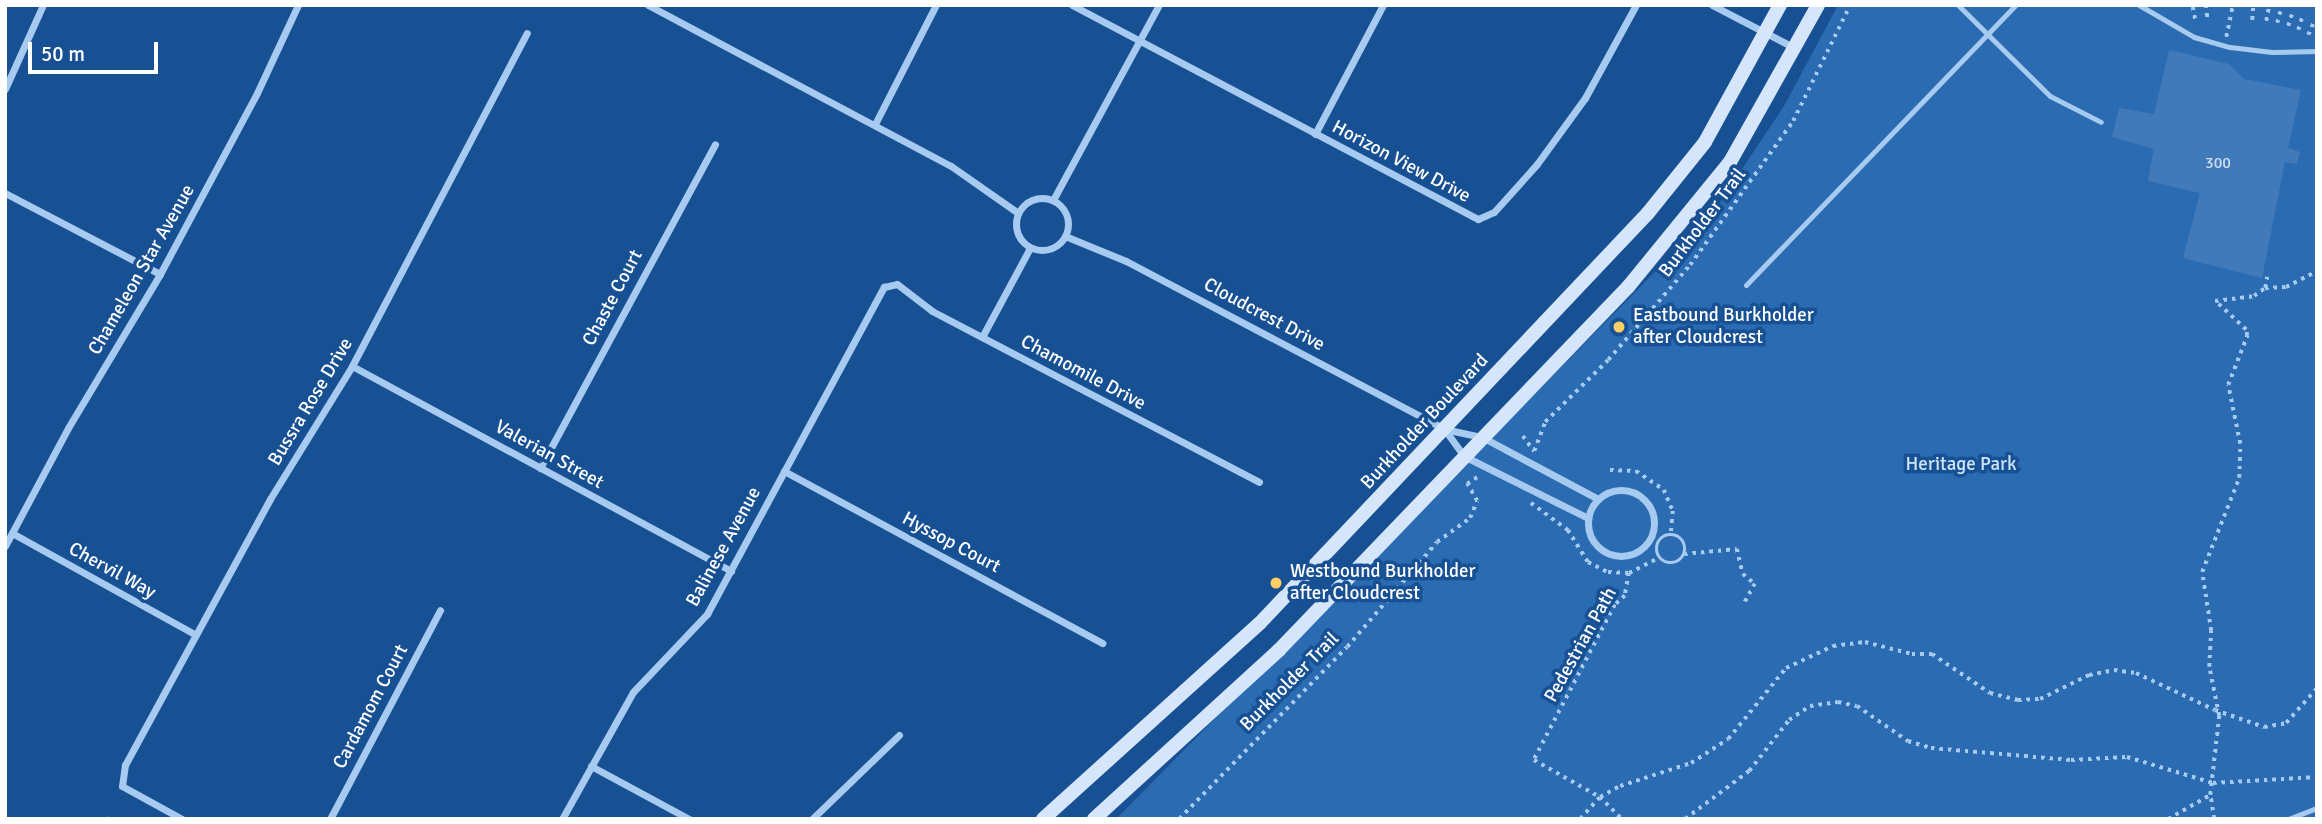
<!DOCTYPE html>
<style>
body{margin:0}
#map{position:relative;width:2322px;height:824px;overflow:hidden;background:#175093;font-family:Signika,sans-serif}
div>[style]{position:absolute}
.green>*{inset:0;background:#2a6bb1}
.stream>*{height:5px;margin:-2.5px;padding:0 2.5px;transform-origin:2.5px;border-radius:2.5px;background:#366090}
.building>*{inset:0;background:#407aba}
.path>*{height:3.5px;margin-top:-1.75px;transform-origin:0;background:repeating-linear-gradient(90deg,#a7caf0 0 3.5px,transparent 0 8.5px)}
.path>.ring{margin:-1.75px;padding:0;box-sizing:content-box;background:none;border:3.5px solid #a7caf0;border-radius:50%}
.lane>*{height:5px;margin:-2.5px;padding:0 2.5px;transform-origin:2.5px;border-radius:2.5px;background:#a7caf0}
.street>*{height:7px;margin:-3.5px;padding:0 3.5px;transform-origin:3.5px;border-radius:3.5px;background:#a7caf0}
.street>.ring{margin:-3.5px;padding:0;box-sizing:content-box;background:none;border:7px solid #a7caf0;border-radius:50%}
.secondary>*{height:14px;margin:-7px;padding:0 7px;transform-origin:7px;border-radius:7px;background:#d5e6fb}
.dots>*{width:19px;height:19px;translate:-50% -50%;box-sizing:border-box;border:4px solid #175093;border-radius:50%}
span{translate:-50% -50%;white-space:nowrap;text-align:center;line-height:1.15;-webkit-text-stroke:7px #175093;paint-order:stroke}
.number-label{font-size:16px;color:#cfdeee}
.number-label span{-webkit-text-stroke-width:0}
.street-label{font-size:19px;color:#fff}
.poi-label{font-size:19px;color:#fff}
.left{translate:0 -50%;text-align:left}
.park-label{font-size:19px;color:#cee4fb}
.frame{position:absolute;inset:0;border:7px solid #fff;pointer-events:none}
.scale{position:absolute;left:28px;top:42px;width:130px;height:32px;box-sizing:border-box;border:4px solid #fff;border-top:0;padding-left:9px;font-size:21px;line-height:24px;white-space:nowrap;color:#fff;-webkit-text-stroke:5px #175093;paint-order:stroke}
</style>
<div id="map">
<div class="green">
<div style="clip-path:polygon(1838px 5px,2317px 5px,2317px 819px,1116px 819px,1713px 213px,1784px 106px)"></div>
</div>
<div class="stream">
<div style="left:107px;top:819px;width:1px;rotate:-90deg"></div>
</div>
<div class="building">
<div style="clip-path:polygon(2169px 50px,2229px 64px,2244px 79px,2301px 90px,2288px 148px,2300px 152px,2297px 164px,2285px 162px,2262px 278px,2183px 258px,2200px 193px,2148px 181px,2154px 149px,2112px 137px,2119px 108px,2154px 114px)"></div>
</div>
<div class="path">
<div style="left:2206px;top:5px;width:16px;rotate:83deg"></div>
<div style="left:2193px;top:7px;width:16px;rotate:79deg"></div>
<div style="left:2252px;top:20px;width:15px;rotate:-86deg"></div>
<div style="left:2266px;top:21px;width:16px;rotate:-79deg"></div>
<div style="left:2277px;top:23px;width:16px;rotate:-75deg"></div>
<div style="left:2288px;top:26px;width:16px;rotate:-72deg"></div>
<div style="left:2298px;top:30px;width:17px;rotate:-73deg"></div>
<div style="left:2308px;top:35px;width:17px;rotate:-66deg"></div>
<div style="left:2226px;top:37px;width:33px;rotate:-78deg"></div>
<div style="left:2265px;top:288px;width:11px;rotate:-80deg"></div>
<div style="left:1523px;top:436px;width:19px;rotate:54deg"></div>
<div style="left:1534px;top:451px;width:31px;rotate:-69deg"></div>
<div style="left:1545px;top:422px;width:88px;rotate:-44.5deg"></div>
<div style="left:1608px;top:360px;width:125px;rotate:-49.2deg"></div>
<div style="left:1690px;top:265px;width:177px;rotate:-54.4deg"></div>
<div style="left:1793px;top:121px;width:129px;rotate:-63.8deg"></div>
<div style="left:1610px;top:470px;width:26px;rotate:2deg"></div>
<div style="left:1636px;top:471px;width:34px;rotate:34deg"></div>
<div style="left:1664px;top:490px;width:23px;rotate:67deg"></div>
<div style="left:1673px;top:511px;width:24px;rotate:95deg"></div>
<div style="left:1531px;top:503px;width:46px;rotate:36.1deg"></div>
<div style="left:1568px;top:530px;width:38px;rotate:58deg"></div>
<div style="left:1588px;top:562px;width:22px;rotate:27deg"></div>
<div style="left:1608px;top:572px;width:21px;rotate:3deg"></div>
<div style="left:1629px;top:573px;width:23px;rotate:100deg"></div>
<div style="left:1625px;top:596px;width:13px;rotate:138deg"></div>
<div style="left:1615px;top:605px;width:175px;rotate:117.6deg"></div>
<div style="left:1534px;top:760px;width:76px;rotate:29.3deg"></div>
<div style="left:1600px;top:797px;width:31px;rotate:45deg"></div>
<div class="ring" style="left:1657px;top:535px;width:24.5px;height:24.5px"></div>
<div style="left:1684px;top:554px;width:53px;rotate:-5.4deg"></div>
<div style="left:1737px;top:549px;width:26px;rotate:77deg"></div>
<div style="left:1743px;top:574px;width:16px;rotate:40deg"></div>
<div style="left:1755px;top:584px;width:23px;rotate:119deg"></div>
<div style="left:1629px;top:573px;width:35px;rotate:-27deg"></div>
<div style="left:1179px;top:819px;width:240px;rotate:-45.7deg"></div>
<div style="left:1347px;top:647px;width:138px;rotate:-49.4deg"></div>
<div style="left:1437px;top:542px;width:41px;rotate:-36deg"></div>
<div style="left:1470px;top:518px;width:18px;rotate:-68deg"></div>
<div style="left:1477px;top:501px;width:20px;rotate:-120deg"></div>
<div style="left:1467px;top:484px;width:14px;rotate:-34deg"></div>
<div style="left:1580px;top:819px;width:30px;rotate:-48deg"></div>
<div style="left:1600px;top:797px;width:23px;rotate:-29deg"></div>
<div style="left:1620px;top:786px;width:75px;rotate:-17.9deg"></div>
<div style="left:1691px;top:763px;width:44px;rotate:-33deg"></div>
<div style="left:1728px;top:739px;width:92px;rotate:-50.8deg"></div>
<div style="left:1786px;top:668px;width:52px;rotate:-25.1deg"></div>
<div style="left:1833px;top:646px;width:32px;rotate:-7deg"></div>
<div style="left:1865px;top:642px;width:49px;rotate:14.3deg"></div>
<div style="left:1912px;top:654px;width:20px"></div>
<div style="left:1932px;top:654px;width:70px;rotate:33.9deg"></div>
<div style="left:1990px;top:693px;width:29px;rotate:14deg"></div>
<div style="left:2018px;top:700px;width:22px;rotate:-3deg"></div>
<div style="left:2040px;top:699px;width:55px;rotate:-26.1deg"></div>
<div style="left:2089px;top:675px;width:25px;rotate:-11deg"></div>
<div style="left:2114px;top:670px;width:22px;rotate:8deg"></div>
<div style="left:2136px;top:673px;width:87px;rotate:25.1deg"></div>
<div style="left:2215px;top:710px;width:52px;rotate:19.1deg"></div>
<div style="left:2264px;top:727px;width:22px;rotate:-10deg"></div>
<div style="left:2286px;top:723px;width:47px;rotate:-48.5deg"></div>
<div style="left:1685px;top:819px;width:80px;rotate:-36.9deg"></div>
<div style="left:1749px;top:771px;width:65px;rotate:-51.9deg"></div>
<div style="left:1789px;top:720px;width:25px;rotate:-34deg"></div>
<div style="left:1810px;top:706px;width:28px;rotate:-8deg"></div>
<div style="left:1838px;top:702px;width:19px;rotate:12deg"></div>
<div style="left:1857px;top:706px;width:62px;rotate:34.5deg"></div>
<div style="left:1908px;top:741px;width:24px;rotate:17deg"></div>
<div style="left:1931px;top:748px;width:141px;rotate:4.9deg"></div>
<div style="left:2071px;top:760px;width:56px;rotate:-3.1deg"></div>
<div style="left:2127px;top:757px;width:90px;rotate:16.8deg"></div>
<div style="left:2213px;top:783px;width:104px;rotate:-3.3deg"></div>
<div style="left:2168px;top:819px;width:48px;rotate:-29.7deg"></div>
<div style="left:2214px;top:819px;width:24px;rotate:-99deg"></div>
<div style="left:2210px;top:795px;width:80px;rotate:-83.5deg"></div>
<div style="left:2219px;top:716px;width:50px;rotate:-101.5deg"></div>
<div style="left:2209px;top:667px;width:36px;rotate:-87deg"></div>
<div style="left:2211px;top:631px;width:60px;rotate:-98.7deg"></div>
<div style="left:2202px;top:572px;width:101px;rotate:-68.5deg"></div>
<div style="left:2239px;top:478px;width:34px;rotate:-88deg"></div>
<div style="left:2240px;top:444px;width:60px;rotate:-101.5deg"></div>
<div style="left:2228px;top:385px;width:53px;rotate:-68.8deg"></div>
<div style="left:2247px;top:336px;width:6px;rotate:-99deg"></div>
<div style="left:2246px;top:330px;width:42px;rotate:-136.9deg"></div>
<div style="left:2215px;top:301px;width:39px;rotate:-7deg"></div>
<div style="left:2254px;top:296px;width:14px;rotate:-36deg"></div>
<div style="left:2265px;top:288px;width:21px;rotate:-3deg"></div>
<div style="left:2286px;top:287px;width:35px;rotate:-27deg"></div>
</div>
<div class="lane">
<div style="left:1958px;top:5px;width:129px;rotate:44.7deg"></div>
<div style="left:2050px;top:96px;width:57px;rotate:27deg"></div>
<div style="left:2139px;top:5px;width:64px;rotate:30.2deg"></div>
<div style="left:2194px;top:37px;width:37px;rotate:16deg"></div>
<div style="left:2230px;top:47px;width:42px;rotate:6.8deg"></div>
<div style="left:2272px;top:52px;width:45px;rotate:-1.3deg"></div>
<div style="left:1746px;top:285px;width:388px;rotate:-46.1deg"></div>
<div style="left:2288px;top:819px;width:31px;rotate:-21deg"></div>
</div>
<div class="street">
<div style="left:648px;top:5px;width:343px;rotate:28deg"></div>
<div style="left:951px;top:166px;width:82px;rotate:35deg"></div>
<div style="left:1072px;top:5px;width:459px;rotate:27.8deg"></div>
<div style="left:1478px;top:219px;width:17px;rotate:-24deg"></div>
<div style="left:1494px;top:212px;width:64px;rotate:-48.1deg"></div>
<div style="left:1537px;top:164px;width:82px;rotate:-54deg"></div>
<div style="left:1585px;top:98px;width:106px;rotate:-61.3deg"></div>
<div style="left:1712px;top:5px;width:93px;rotate:27.4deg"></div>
<div style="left:5px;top:89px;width:92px;rotate:-65.7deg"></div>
<div style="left:875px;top:124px;width:134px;rotate:-62.9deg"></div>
<div style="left:1315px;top:134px;width:146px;rotate:-62.2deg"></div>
<div style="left:5px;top:193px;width:175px;rotate:27.6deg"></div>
<div class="ring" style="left:1016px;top:198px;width:45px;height:45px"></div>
<div style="left:1053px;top:200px;width:222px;rotate:-61.5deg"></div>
<div style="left:1065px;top:236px;width:66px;rotate:22.3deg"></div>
<div style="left:1126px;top:261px;width:360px;rotate:27.8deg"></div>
<div style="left:1444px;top:429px;width:39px;rotate:12deg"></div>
<div style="left:1482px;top:437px;width:132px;rotate:28.1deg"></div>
<div style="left:982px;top:337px;width:101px;rotate:-61.7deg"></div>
<div style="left:352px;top:366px;width:431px;rotate:28.4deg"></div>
<div style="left:1445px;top:430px;width:32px;rotate:54deg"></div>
<div style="left:1464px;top:456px;width:139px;rotate:26.6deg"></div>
<div style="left:540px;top:468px;width:368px;rotate:-61.6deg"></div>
<div style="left:784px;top:471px;width:362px;rotate:28.4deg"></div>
<div class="ring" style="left:1588px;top:490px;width:59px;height:59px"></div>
<div style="left:12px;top:533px;width:210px;rotate:29deg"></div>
<div style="left:5px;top:546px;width:134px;rotate:-61.9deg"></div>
<div style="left:68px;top:428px;width:179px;rotate:-59.1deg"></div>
<div style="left:160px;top:274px;width:205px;rotate:-61.8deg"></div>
<div style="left:257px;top:93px;width:97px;rotate:-65deg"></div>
<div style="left:591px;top:766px;width:111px;rotate:28.4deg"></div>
<div style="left:182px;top:819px;width:68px;rotate:-151.2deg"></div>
<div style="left:122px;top:786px;width:21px;rotate:-82deg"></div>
<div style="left:125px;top:765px;width:303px;rotate:-61.4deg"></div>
<div style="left:270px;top:499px;width:156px;rotate:-58.3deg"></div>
<div style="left:352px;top:366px;width:376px;rotate:-62.3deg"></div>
<div style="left:330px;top:819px;width:236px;rotate:-62.2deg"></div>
<div style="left:562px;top:819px;width:145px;rotate:-60.8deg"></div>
<div style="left:633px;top:692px;width:108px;rotate:-46.5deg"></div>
<div style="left:707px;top:614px;width:372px;rotate:-61.6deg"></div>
<div style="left:884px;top:287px;width:13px;rotate:-13deg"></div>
<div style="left:897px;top:284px;width:44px;rotate:37.6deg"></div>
<div style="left:932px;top:311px;width:369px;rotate:27.6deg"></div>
<div style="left:812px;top:819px;width:121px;rotate:-44deg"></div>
</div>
<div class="secondary">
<div style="left:1043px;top:819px;width:292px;rotate:-42.1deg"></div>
<div style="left:1260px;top:623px;width:564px;rotate:-46.58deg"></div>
<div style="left:1648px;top:213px;width:91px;rotate:-51.2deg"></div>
<div style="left:1705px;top:142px;width:156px;rotate:-61.3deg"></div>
<div style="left:1094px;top:819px;width:251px;rotate:-42.4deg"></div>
<div style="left:1279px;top:650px;width:504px;rotate:-46.13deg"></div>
<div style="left:1628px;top:287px;width:161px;rotate:-50.8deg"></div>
<div style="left:1730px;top:162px;width:180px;rotate:-60.7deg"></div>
</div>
<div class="dots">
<div style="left:1619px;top:327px;background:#ffcf66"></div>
<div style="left:1276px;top:583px;background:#ffcf66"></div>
</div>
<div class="number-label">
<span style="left:2218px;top:163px">300</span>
</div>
<div class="street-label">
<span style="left:1401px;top:162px;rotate:28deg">Horizon View Drive</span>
<span style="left:1703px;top:223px;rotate:-53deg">Burkholder Trail</span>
<span style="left:142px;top:270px;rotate:-60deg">Chameleon Star Avenue</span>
<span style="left:613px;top:298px;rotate:-62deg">Chaste Court</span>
<span style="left:1264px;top:315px;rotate:28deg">Cloudcrest Drive</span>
<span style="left:1083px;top:373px;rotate:28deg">Chamomile Drive</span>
<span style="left:311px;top:402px;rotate:-59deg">Bussra Rose Drive</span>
<span style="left:1425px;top:422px;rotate:-47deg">Burkholder Boulevard</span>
<span style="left:549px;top:455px;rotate:29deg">Valerian Street</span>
<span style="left:951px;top:543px;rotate:28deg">Hyssop Court</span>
<span style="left:724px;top:547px;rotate:-61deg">Balinese Avenue</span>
<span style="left:112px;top:571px;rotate:29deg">Chervil Way</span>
<span style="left:1581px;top:645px;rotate:-61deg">Pedestrian Path</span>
<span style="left:1290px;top:682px;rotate:-45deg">Burkholder Trail</span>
<span style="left:371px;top:707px;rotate:-62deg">Cardamom Court</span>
</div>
<div class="poi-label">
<span class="left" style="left:1633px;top:327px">Eastbound Burkholder<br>after Cloudcrest</span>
<span class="left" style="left:1290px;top:583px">Westbound Burkholder<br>after Cloudcrest</span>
</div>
<div class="park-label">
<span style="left:1961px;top:465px">Heritage Park</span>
</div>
<div class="frame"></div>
<div class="scale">50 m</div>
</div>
